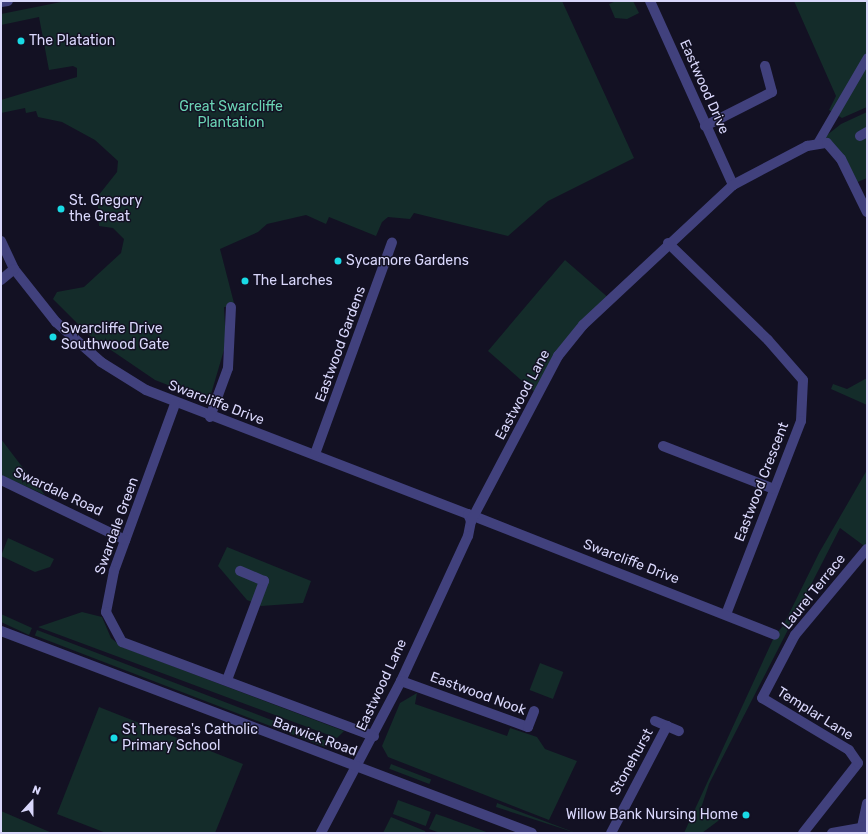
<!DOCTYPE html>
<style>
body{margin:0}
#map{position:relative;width:868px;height:834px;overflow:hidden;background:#131123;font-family:Rubik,sans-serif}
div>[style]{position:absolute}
.green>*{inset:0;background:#142c2a;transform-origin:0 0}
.pedestrian>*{height:9px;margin:-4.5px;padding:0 4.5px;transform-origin:4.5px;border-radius:4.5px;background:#41417d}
.minor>*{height:10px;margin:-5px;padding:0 5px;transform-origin:5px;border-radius:5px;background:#41417d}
.tertiary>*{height:10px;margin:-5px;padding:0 5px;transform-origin:5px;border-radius:5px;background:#41417d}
.dots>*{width:11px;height:11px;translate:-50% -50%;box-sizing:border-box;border:2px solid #131123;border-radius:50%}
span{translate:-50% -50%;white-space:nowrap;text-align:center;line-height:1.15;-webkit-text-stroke:3px #131123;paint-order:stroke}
.poi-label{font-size:14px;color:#d9d7fb}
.left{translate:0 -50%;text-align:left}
.right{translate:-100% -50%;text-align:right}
.street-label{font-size:14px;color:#d9d7fb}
.park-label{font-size:14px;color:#6ad3b4}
.frame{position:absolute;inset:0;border:2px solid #d9d7fb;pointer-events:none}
.north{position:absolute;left:12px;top:782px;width:40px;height:40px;-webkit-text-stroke:3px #131123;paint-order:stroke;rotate:21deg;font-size:11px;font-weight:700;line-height:16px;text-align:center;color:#d9d7fb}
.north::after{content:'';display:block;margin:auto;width:14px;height:18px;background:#d9d7fb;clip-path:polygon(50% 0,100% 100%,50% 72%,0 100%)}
</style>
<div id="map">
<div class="green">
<div style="clip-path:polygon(66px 1px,562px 1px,634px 158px,548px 201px,508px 236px,414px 213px,410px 219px,388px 217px,382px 222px,376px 236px,329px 217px,326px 224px,306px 215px,267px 224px,258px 232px,220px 249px,235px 307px,224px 307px,226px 343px,209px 401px,155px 380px,89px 335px,53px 299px,57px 292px,84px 287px,121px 253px,124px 239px,113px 228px,99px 226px,98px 214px,98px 196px,117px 172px,118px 161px,95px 140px,62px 122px,38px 117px,36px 111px,26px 113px,25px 108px,1px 113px,1px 100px,77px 77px,77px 68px,73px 66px,49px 70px,39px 17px,1px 25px,1px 14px)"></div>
<div style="clip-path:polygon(616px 1px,633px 1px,639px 13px,627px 19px,615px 18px,609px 4px)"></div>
<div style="clip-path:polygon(794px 1px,867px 1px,867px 107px,842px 118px,829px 110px,836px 96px)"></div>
<div style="clip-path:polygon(867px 112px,867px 178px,853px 184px,841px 159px,817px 143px,841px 124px)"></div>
<div style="clip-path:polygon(565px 260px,611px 300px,583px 325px,538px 395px,488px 351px)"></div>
<div style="clip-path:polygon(867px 378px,867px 405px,831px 389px,833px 384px,847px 389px)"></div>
<div style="clip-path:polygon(1px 439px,20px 464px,45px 495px,1px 475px)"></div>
<div style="clip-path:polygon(867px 470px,867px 548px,840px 528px,709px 784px,701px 808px,722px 818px,702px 833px,684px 833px,775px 635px,783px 626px,819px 553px)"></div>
<div style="clip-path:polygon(8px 538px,54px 559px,50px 567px,35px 572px,1px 556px)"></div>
<div style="clip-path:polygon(227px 547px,311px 581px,303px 603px,261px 606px,247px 600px,218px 566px)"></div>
<div style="clip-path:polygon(82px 612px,102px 617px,111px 638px,122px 647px,344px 731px,337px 738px,38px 627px)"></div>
<div style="clip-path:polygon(1px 614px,32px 628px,29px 635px,1px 622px)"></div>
<div style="left:37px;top:630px;width:311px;height:6px;rotate:21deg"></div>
<div style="left:540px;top:663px;width:25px;height:29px;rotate:21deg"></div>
<div style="clip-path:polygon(417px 693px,415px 704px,507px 736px,510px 728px,537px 737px,545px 749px,577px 761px,549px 820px,388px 757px,382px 746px,400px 703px)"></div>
<div style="clip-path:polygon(99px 707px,243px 764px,215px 833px,106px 833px,57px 814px)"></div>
<div style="left:391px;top:764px;width:43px;height:5px;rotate:21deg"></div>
<div style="left:398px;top:800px;width:35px;height:15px;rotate:20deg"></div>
<div style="clip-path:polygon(497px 803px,576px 833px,496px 807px)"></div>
<div style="clip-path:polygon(1px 811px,52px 833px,1px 833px)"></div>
<div style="clip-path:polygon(436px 814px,445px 817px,489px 833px,440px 833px,429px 829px)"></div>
<div style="clip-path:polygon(391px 817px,425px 831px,426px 833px,383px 833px)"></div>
</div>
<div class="pedestrian">
<div style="left:817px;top:143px;width:99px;rotate:-59.8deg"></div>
</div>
<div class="minor">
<div style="left:650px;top:1px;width:202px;rotate:65.7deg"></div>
<div style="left:1px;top:2px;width:7px;rotate:-8deg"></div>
<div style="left:705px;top:126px;width:75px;rotate:-26.9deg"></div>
<div style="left:772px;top:92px;width:27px;rotate:-105deg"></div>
<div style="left:860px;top:136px;width:8px;rotate:-30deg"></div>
<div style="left:1px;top:241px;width:31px;rotate:65deg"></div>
<div style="left:14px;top:269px;width:68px;rotate:51.6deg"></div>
<div style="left:56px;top:322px;width:60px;rotate:41.6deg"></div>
<div style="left:101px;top:362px;width:53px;rotate:31.9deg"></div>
<div style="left:146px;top:390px;width:345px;rotate:21.1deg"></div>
<div style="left:468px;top:514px;width:8px;rotate:67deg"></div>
<div style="left:471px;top:521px;width:15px;rotate:101deg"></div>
<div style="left:468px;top:536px;width:160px;rotate:114.8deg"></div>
<div style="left:401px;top:681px;width:172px;rotate:117.8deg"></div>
<div style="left:668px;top:243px;width:139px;rotate:44.1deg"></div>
<div style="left:768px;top:340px;width:53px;rotate:48.8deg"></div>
<div style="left:803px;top:380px;width:41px;rotate:92.8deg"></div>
<div style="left:801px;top:421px;width:207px;rotate:111.2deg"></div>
<div style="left:1px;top:280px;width:17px;rotate:-40deg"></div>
<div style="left:175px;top:404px;width:178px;rotate:110.1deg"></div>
<div style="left:114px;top:571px;width:42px;rotate:101deg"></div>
<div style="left:106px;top:612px;width:34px;rotate:62deg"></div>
<div style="left:122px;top:642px;width:269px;rotate:20.5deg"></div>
<div style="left:210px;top:417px;width:52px;rotate:-69.8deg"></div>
<div style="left:228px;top:368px;width:61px;rotate:-87.2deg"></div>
<div style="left:663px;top:446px;width:119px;rotate:21.2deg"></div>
<div style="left:315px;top:454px;width:225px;rotate:-70deg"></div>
<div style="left:1px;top:480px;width:138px;rotate:25.8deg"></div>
<div style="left:476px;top:517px;width:321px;rotate:21.5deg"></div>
<div style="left:471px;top:521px;width:187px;rotate:-62.2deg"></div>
<div style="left:558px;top:356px;width:40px;rotate:-51deg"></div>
<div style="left:583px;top:325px;width:205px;rotate:-43deg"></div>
<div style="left:733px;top:185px;width:84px;rotate:-27.8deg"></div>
<div style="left:807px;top:146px;width:20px;rotate:-9deg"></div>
<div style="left:827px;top:143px;width:21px;rotate:49deg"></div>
<div style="left:841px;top:159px;width:59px;rotate:63.9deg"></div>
<div style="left:227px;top:680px;width:106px;rotate:-69.5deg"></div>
<div style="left:264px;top:581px;width:26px;rotate:-157deg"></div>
<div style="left:401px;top:681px;width:135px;rotate:19.9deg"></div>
<div style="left:528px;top:727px;width:17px;rotate:-69deg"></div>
<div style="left:655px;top:721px;width:26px;rotate:23deg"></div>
<div style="left:862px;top:827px;width:24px;rotate:-78deg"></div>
<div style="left:611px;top:833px;width:121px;rotate:-62.4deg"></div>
<div style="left:803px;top:833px;width:89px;rotate:-51.8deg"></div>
<div style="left:858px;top:763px;width:16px;rotate:-125deg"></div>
<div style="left:849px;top:750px;width:101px;rotate:-149.1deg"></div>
<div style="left:762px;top:698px;width:71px;rotate:-62.4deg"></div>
<div style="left:795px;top:635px;width:112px;rotate:-50.1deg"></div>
<div style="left:832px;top:833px;width:36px;rotate:-10deg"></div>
</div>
<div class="tertiary">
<div style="left:1px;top:631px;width:568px;rotate:20.83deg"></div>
</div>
<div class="dots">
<div style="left:21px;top:41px;background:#19dae5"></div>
<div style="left:61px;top:209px;background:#19dae5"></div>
<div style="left:338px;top:261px;background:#19dae5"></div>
<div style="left:245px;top:281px;background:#19dae5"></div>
<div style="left:53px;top:337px;background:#19dae5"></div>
<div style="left:114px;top:738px;background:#19dae5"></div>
<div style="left:746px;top:815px;background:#19dae5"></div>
</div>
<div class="poi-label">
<span class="left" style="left:29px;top:41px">The Platation</span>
<span class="left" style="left:69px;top:209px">St. Gregory<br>the Great</span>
<span class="left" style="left:346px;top:261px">Sycamore Gardens</span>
<span class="left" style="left:253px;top:281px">The Larches</span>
<span class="left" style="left:61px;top:337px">Swarcliffe Drive<br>Southwood Gate</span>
<span class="left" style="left:122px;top:738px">St Theresa's Catholic<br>Primary School</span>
<span class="right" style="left:738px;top:815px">Willow Bank Nursing Home</span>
</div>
<div class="street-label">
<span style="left:704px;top:87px;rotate:66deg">Eastwood Drive</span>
<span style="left:341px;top:344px;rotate:-70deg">Eastwood Gardens</span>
<span style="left:523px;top:395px;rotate:-62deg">Eastwood Lane</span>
<span style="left:216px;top:403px;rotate:21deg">Swarcliffe Drive</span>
<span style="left:762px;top:482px;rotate:-69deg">Eastwood Crescent</span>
<span style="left:58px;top:492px;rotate:25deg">Swardale Road</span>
<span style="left:117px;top:526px;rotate:-70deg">Swardale Green</span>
<span style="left:631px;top:562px;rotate:21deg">Swarcliffe Drive</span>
<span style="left:814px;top:592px;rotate:-51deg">Laurel Terrace</span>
<span style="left:382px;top:685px;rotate:-65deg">Eastwood Lane</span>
<span style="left:478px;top:694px;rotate:20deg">Eastwood Nook</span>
<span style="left:815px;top:714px;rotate:32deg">Templar Lane</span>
<span style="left:315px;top:737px;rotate:20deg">Barwick Road</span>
<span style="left:632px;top:762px;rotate:-61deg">Stonehurst</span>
</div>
<div class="park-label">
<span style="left:231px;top:115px">Great Swarcliffe<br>Plantation</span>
</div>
<div class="frame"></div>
<div class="north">N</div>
</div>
